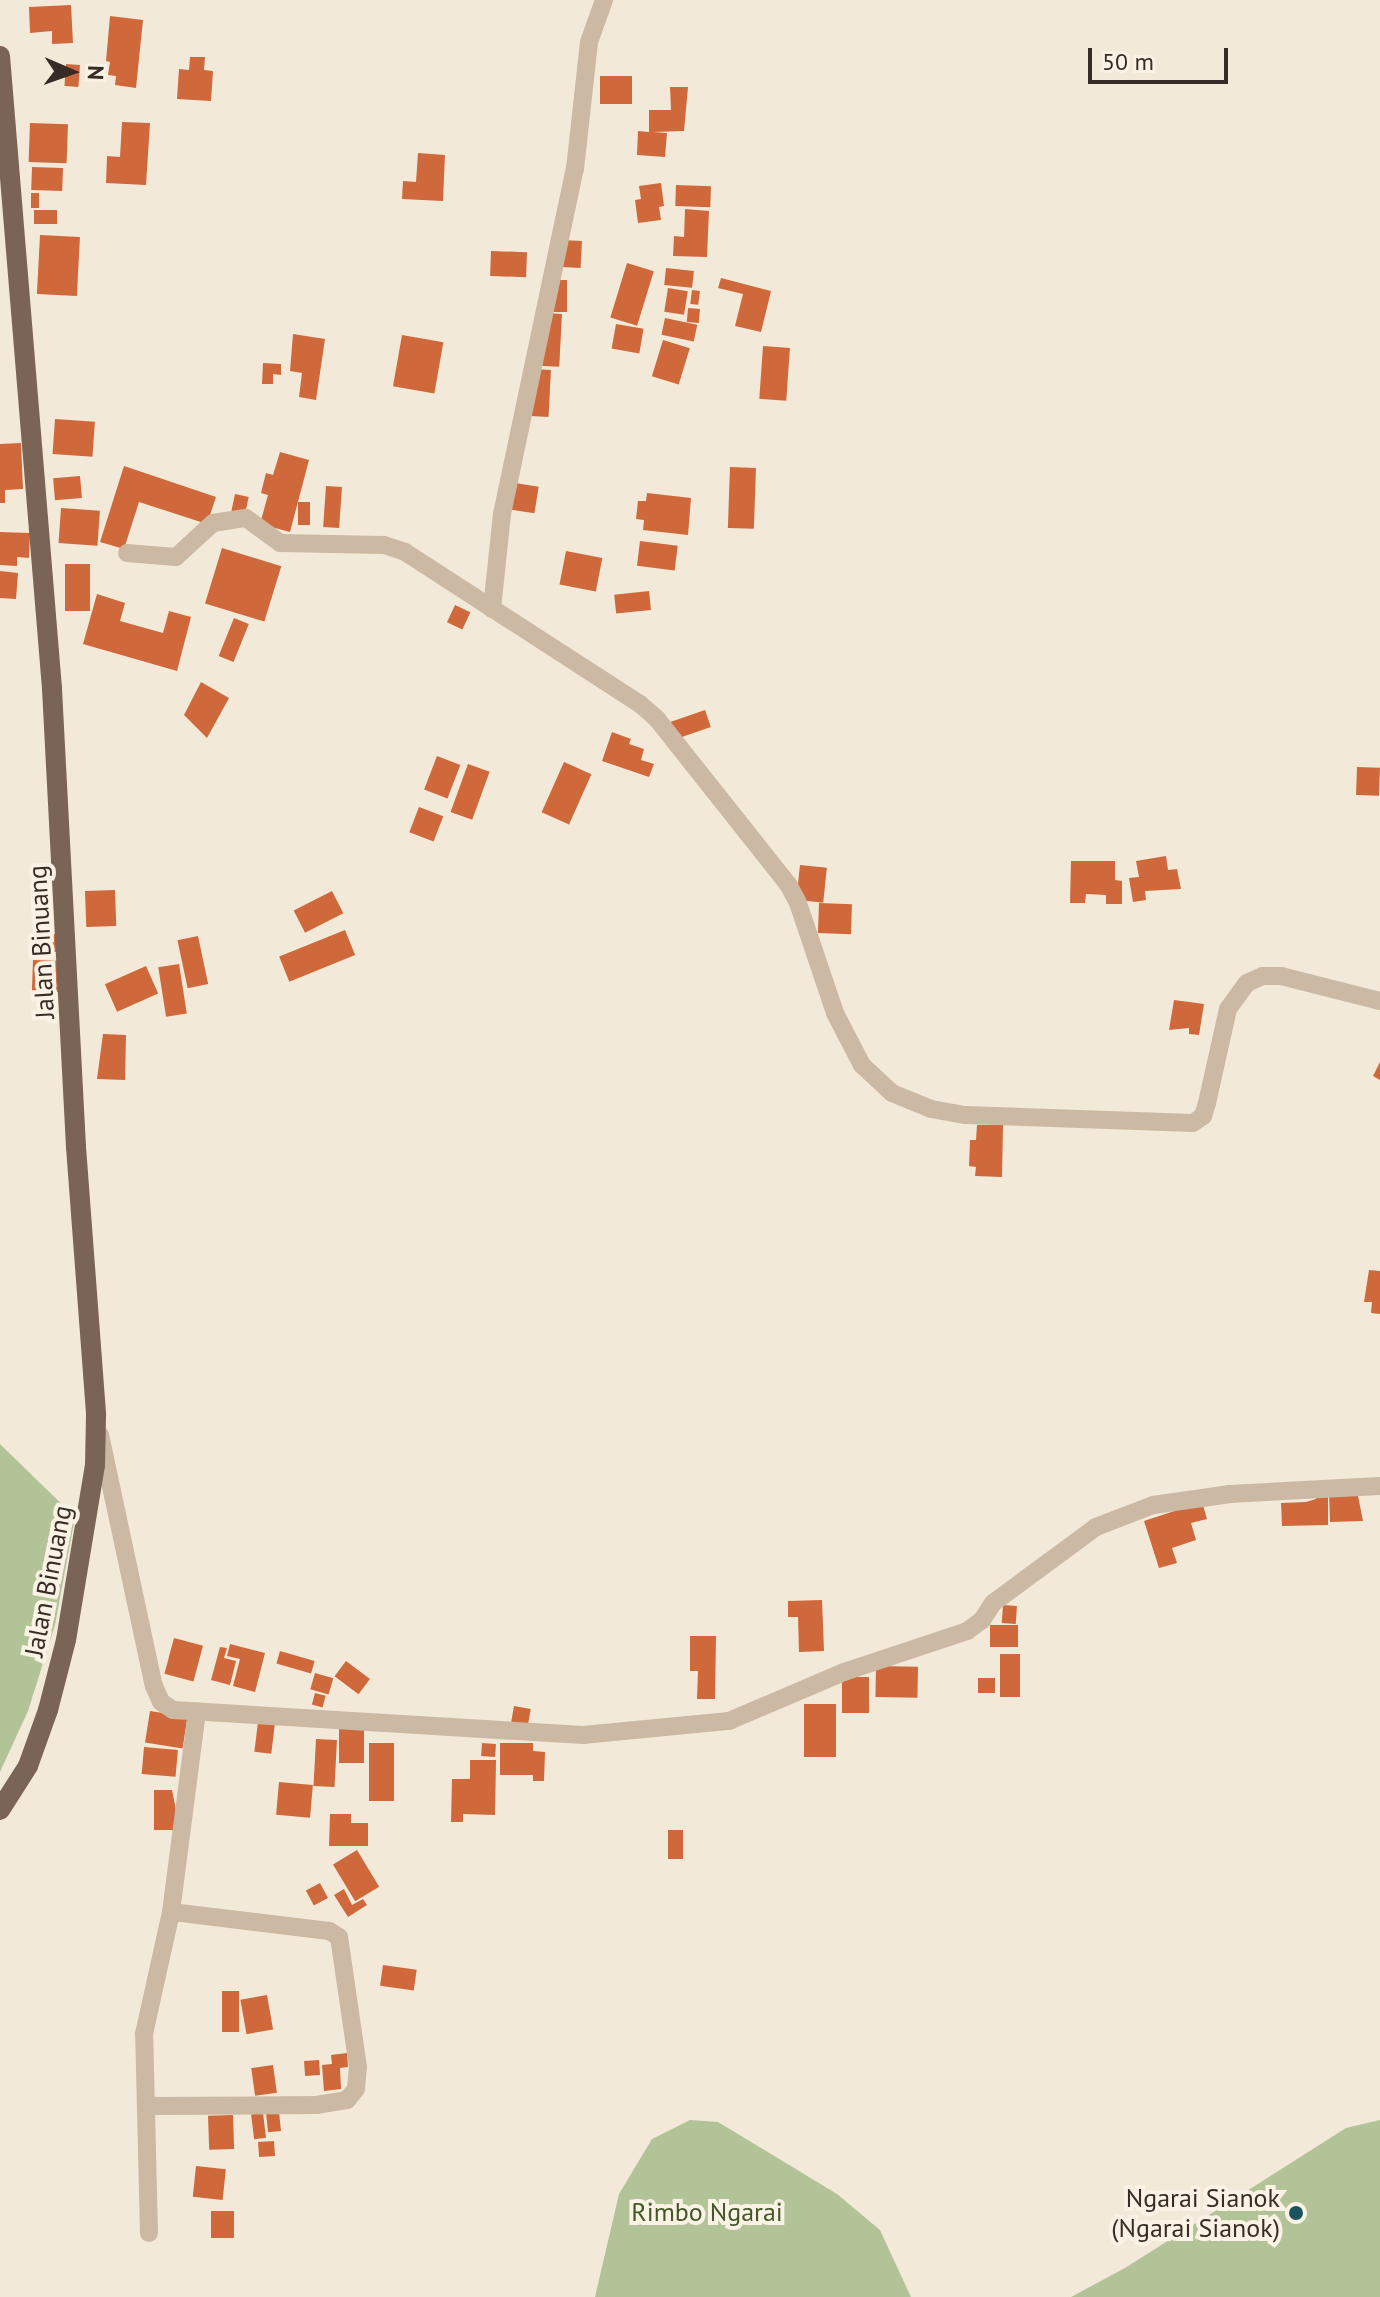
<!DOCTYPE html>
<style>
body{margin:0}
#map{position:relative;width:1380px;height:2297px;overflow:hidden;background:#f3e9d9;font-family:"PT Sans",sans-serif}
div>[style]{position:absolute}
.green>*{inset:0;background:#b2c398}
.building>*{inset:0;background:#cf683b;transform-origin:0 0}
.minor>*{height:18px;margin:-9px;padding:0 9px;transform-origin:9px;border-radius:9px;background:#ccb9a4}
.major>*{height:20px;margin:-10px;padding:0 10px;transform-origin:10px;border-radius:10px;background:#7a6456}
.dots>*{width:22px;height:22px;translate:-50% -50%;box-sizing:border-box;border:4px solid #fbf2e6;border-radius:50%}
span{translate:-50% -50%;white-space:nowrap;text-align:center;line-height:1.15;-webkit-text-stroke:8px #fbf2e6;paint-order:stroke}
.street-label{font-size:26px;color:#372d26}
.poi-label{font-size:26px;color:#372d26}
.right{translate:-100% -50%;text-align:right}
.park-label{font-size:26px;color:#435728}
.north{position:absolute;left:32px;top:32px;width:80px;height:80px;-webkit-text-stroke:6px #fbf2e6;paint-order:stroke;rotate:92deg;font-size:22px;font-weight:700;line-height:32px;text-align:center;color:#372d26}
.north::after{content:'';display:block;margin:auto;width:28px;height:36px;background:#372d26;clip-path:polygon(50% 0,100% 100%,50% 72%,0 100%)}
.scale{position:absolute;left:1088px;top:48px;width:140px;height:36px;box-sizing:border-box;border:4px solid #372d26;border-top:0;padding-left:10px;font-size:24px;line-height:28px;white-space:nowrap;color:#372d26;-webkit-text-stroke:6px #fbf2e6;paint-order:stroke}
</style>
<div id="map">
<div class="green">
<div style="clip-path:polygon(0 1444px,75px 1517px,55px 1625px,28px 1711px,0 1772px)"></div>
<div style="clip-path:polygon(690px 2120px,718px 2122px,837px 2194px,880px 2230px,911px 2297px,595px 2297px,619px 2194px,652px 2139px)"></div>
<div style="clip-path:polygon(1380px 2120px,1380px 2297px,1071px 2297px,1125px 2268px,1346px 2128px)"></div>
</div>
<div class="building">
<div style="clip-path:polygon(71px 5px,73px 43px,52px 44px,52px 31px,30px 33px,29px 7px)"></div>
<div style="clip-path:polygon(110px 16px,143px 20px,136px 88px,115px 85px,116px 76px,108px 75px,110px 62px,106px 61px)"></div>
<div style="clip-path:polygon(190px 57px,205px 57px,204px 70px,213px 71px,211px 101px,177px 99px,179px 69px,189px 70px)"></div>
<div style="left:66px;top:64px;width:14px;height:22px;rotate:4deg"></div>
<div style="left:632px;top:76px;width:28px;height:32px;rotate:90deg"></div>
<div style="clip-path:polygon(670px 87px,688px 87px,684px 131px,653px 132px,667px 133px,665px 157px,637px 155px,638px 131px,649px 132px,649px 110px,671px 110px)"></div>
<div style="clip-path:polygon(122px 122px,150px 123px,146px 185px,106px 183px,107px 156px,120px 157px)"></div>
<div style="left:30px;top:123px;width:38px;height:39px;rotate:2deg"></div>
<div style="clip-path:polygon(418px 153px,445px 155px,443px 201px,402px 199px,403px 181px,416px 182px)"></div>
<div style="left:32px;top:167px;width:31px;height:23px;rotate:2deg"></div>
<div style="clip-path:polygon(661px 183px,664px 206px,659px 207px,661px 220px,638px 223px,635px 200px,641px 199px,639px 186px)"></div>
<div style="left:676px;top:185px;width:35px;height:21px;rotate:2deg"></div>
<div style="left:31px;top:193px;width:8px;height:15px"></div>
<div style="clip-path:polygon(685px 209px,709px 211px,707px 257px,673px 256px,674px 236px,684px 237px)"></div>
<div style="left:34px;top:210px;width:23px;height:14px"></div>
<div style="left:40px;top:235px;width:40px;height:59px;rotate:3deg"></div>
<div style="left:562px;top:240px;width:20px;height:27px;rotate:3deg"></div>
<div style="left:491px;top:251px;width:36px;height:25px;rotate:2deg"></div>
<div style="left:627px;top:263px;width:28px;height:57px;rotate:17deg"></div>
<div style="left:666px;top:268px;width:28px;height:17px;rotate:6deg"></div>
<div style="clip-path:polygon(721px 278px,771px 291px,761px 332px,735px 326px,743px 294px,718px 288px)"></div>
<div style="left:553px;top:280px;width:14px;height:32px"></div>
<div style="left:668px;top:288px;width:20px;height:24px;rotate:9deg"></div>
<div style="left:692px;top:290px;width:8px;height:14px;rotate:7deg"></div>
<div style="left:688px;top:308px;width:12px;height:14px;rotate:5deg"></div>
<div style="left:545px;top:313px;width:17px;height:53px;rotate:3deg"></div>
<div style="left:665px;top:318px;width:33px;height:17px;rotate:12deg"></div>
<div style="left:616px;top:324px;width:28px;height:25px;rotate:10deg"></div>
<div style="clip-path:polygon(293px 334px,325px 339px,316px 400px,299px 397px,302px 373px,290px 371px)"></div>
<div style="left:402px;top:335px;width:42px;height:52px;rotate:10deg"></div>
<div style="left:663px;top:340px;width:28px;height:38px;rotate:17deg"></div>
<div style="left:763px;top:346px;width:27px;height:53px;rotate:4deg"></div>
<div style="clip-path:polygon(263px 363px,281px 364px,281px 375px,273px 374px,273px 384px,262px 384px)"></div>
<div style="left:533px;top:369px;width:18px;height:47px;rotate:3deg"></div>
<div style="left:55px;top:419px;width:40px;height:35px;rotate:4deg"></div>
<div style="clip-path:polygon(21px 443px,23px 489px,5px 490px,5px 503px,0 503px,0 444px)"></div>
<div style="clip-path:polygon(280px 452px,309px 460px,290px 532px,260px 524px,268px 495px,261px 493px,266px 473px,273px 475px)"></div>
<div style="clip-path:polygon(124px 466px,216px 497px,207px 524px,139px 502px,124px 549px,100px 542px)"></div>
<div style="left:730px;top:467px;width:26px;height:61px;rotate:2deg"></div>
<div style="left:80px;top:476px;width:22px;height:27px;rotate:85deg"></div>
<div style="left:509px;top:482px;width:30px;height:27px;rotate:9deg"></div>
<div style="left:326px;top:486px;width:16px;height:41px;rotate:4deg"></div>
<div style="clip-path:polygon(647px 493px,691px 498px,688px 535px,643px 530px,644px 520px,636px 519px,638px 501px,646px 501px)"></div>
<div style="left:235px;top:494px;width:14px;height:17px;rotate:12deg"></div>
<div style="left:298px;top:502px;width:12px;height:23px"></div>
<div style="left:61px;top:508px;width:39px;height:35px;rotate:4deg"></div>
<div style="clip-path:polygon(0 532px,30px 533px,29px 558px,17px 557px,17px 566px,0 565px)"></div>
<div style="left:640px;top:541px;width:38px;height:25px;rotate:7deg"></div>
<div style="left:222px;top:548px;width:62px;height:58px;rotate:17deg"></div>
<div style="left:566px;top:551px;width:37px;height:34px;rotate:11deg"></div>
<div style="left:65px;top:564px;width:25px;height:47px"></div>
<div style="clip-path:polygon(0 571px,18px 573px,16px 599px,0 598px)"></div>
<div style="left:649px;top:591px;width:19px;height:35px;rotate:84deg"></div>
<div style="clip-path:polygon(97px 594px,125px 603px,120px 621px,163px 633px,169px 611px,191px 617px,177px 671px,83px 644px)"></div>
<div style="left:455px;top:605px;width:17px;height:19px;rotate:25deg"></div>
<div style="left:234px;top:618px;width:16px;height:41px;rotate:22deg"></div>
<div style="clip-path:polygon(201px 682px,229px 698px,207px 738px,184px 715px)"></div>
<div style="left:705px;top:710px;width:18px;height:39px;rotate:71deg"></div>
<div style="clip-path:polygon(612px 732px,631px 739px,629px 744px,644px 749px,641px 760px,654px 764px,649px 777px,602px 761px)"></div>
<div style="left:437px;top:756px;width:25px;height:36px;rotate:21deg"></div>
<div style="left:564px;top:762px;width:30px;height:55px;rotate:24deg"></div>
<div style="left:468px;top:764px;width:23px;height:51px;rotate:20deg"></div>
<div style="left:1357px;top:767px;width:23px;height:28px;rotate:2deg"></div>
<div style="left:419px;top:807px;width:26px;height:27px;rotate:21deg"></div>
<div style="clip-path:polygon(1166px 856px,1168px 870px,1177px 869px,1181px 889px,1145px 891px,1146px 900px,1133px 902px,1129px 878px,1139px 877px,1136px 861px)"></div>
<div style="clip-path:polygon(1071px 861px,1115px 861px,1115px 880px,1122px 881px,1122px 904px,1106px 904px,1106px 895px,1086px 894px,1085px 903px,1070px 903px)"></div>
<div style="left:800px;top:865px;width:27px;height:35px;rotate:6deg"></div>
<div style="left:115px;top:890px;width:36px;height:30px;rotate:88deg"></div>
<div style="left:332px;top:891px;width:25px;height:43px;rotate:63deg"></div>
<div style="left:819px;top:903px;width:33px;height:30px;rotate:2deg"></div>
<div style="left:345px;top:930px;width:27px;height:71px;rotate:68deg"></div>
<div style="left:58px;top:934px;width:18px;height:25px;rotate:90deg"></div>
<div style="left:198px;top:936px;width:49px;height:21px;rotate:78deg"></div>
<div style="left:33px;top:960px;width:29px;height:31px;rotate:2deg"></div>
<div style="left:179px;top:964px;width:50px;height:21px;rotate:81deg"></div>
<div style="left:146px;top:966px;width:30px;height:45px;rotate:66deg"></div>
<div style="clip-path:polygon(1174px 1000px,1204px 1004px,1199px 1035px,1189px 1034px,1189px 1028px,1169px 1030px)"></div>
<div style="clip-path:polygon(103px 1034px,126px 1035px,125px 1080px,97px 1079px)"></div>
<div style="clip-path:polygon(1380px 1062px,1380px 1080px,1373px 1076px)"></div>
<div style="clip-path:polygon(977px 1125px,1003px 1125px,1002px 1177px,975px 1176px,976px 1167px,969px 1166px,970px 1140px,976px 1140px)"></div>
<div style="clip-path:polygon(1369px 1270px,1380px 1271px,1380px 1314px,1371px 1313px,1372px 1302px,1364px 1302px)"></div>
<div style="clip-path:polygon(1357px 1491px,1363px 1521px,1330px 1522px,1329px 1492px)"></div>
<div style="clip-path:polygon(1328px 1493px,1328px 1525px,1282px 1526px,1281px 1503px,1306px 1502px,1316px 1499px,1316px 1494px)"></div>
<div style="clip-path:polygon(1202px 1502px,1207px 1519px,1191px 1523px,1196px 1540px,1172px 1548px,1177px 1563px,1159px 1568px,1144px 1521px)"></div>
<div style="clip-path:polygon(822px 1600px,824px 1651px,799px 1652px,798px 1617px,788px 1617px,788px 1601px)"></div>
<div style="left:1003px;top:1605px;width:14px;height:18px;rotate:4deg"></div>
<div style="left:990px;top:1625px;width:28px;height:22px"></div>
<div style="clip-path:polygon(690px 1636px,716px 1636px,715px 1699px,697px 1699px,698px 1671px,690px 1671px)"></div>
<div style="left:174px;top:1638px;width:30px;height:37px;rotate:15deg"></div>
<div style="clip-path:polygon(230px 1644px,265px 1653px,255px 1692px,233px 1686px,240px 1659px,227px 1656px)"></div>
<div style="clip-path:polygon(220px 1647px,227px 1648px,224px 1658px,236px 1661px,230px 1685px,211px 1680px)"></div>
<div style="left:280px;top:1651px;width:36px;height:13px;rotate:16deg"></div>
<div style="left:1000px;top:1654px;width:20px;height:43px"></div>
<div style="left:346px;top:1661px;width:30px;height:19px;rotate:37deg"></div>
<div style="left:876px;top:1666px;width:42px;height:31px;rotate:1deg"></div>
<div style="left:315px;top:1673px;width:19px;height:17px;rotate:16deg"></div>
<div style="left:842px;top:1677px;width:27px;height:36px"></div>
<div style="left:978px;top:1678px;width:17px;height:15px"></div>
<div style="left:315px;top:1693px;width:11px;height:12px;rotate:15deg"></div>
<div style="left:804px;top:1704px;width:32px;height:53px"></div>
<div style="left:514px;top:1706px;width:17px;height:17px;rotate:10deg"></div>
<div style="left:150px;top:1711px;width:38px;height:32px;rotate:9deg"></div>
<div style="left:258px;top:1722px;width:17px;height:30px;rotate:7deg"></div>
<div style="left:339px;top:1729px;width:25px;height:34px"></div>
<div style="left:316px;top:1739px;width:21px;height:47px;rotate:3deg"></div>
<div style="left:369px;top:1743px;width:25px;height:58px"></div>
<div style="left:482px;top:1743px;width:14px;height:13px;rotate:4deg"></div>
<div style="clip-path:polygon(500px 1743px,533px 1743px,533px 1751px,545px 1752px,544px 1781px,533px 1781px,533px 1775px,500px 1775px)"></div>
<div style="left:144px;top:1747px;width:34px;height:27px;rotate:5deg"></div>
<div style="clip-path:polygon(470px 1760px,496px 1760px,495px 1815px,463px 1814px,463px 1822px,451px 1822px,452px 1779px,470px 1779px)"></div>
<div style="left:279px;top:1782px;width:34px;height:33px;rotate:5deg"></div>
<div style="clip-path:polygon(154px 1790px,172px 1790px,180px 1830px,154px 1830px)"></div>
<div style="clip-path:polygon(330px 1814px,351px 1814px,351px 1823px,368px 1823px,368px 1846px,329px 1846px)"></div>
<div style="left:668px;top:1830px;width:15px;height:29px"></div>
<div style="left:357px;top:1850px;width:43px;height:28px;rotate:59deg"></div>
<div style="left:320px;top:1883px;width:17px;height:16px;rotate:62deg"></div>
<div style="clip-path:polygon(344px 1889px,352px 1905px,363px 1899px,367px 1905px,348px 1917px,334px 1895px)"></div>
<div style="left:383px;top:1965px;width:34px;height:21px;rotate:8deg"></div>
<div style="left:222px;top:1991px;width:17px;height:41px"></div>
<div style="left:267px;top:1995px;width:35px;height:27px;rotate:80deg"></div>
<div style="clip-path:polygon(347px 2053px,348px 2067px,340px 2068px,341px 2089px,324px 2091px,322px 2065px,332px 2064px,331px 2055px)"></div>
<div style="left:319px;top:2060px;width:15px;height:15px;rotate:86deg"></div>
<div style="left:273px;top:2065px;width:28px;height:22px;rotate:82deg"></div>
<div style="left:279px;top:2112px;width:19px;height:13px;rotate:84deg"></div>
<div style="left:263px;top:2113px;width:25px;height:12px;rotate:83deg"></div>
<div style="left:233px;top:2115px;width:34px;height:25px;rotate:88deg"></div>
<div style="left:274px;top:2141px;width:15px;height:16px;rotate:86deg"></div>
<div style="left:196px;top:2166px;width:30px;height:31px;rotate:6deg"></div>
<div style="left:211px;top:2211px;width:23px;height:27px"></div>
</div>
<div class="minor">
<div style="left:127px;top:553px;width:49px;rotate:4.7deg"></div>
<div style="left:176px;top:557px;width:50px;rotate:-42.6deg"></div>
<div style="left:213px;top:523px;width:33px;rotate:-9deg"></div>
<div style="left:246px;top:518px;width:42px;rotate:36.3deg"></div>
<div style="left:280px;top:543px;width:104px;rotate:1.1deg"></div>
<div style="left:384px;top:545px;width:22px;rotate:18deg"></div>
<div style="left:405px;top:552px;width:280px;rotate:32.9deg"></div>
<div style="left:640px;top:704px;width:23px;rotate:41deg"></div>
<div style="left:657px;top:719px;width:211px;rotate:51.6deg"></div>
<div style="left:788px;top:884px;width:21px;rotate:62deg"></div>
<div style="left:798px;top:903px;width:116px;rotate:71.4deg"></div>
<div style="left:835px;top:1013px;width:59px;rotate:62.6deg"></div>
<div style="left:862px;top:1065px;width:41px;rotate:43deg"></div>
<div style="left:892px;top:1093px;width:42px;rotate:22.3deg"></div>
<div style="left:931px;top:1109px;width:35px;rotate:10deg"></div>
<div style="left:965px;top:1115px;width:228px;rotate:2deg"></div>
<div style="left:1193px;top:1123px;width:12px;rotate:-35deg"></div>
<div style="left:1203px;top:1116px;width:14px;rotate:-73deg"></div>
<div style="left:1207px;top:1103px;width:96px;rotate:-77.4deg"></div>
<div style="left:1228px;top:1009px;width:32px;rotate:-54deg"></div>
<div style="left:1247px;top:983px;width:17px;rotate:-24deg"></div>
<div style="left:1263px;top:976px;width:18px"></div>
<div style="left:1281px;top:976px;width:102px;rotate:14.2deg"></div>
<div style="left:492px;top:609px;width:96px;rotate:-84deg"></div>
<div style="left:502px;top:514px;width:353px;rotate:-78.1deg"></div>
<div style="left:575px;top:169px;width:128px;rotate:-83.7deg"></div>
<div style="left:589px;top:42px;width:45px;rotate:-70.3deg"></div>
<div style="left:100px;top:1435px;width:257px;rotate:77.9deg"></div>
<div style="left:154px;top:1686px;width:17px;rotate:66deg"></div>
<div style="left:161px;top:1702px;width:14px;rotate:34deg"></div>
<div style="left:173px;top:1710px;width:411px;rotate:3.5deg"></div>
<div style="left:583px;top:1735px;width:147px;rotate:-5.5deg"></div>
<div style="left:729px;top:1721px;width:125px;rotate:-23.1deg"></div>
<div style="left:844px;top:1672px;width:130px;rotate:-18.4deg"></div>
<div style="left:967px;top:1631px;width:19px;rotate:-36deg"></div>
<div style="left:982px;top:1620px;width:20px;rotate:-57deg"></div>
<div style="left:993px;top:1603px;width:128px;rotate:-36.4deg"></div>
<div style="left:1096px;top:1527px;width:61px;rotate:-21.1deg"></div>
<div style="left:1153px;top:1505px;width:78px;rotate:-8.1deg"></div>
<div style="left:1230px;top:1494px;width:150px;rotate:-3.1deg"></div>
<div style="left:146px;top:2106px;width:170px;rotate:-0.3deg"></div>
<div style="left:316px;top:2105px;width:31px;rotate:-9deg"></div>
<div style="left:347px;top:2100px;width:14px;rotate:-51deg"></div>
<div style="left:356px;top:2089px;width:22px;rotate:-85deg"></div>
<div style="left:358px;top:2067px;width:131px;rotate:-98.3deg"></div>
<div style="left:339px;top:1937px;width:12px;rotate:-149deg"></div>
<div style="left:329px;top:1931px;width:159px;rotate:-173.1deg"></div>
<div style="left:149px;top:2233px;width:199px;rotate:-91.4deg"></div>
<div style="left:144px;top:2034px;width:125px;rotate:-77.5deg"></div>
<div style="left:171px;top:1912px;width:202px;rotate:-82.6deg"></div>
</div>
<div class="major">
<div style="left:0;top:56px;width:635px;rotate:85.3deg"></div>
<div style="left:52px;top:689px;width:459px;rotate:87deg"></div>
<div style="left:76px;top:1147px;width:269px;rotate:85.7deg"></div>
<div style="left:96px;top:1415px;width:50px;rotate:91.1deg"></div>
<div style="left:95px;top:1465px;width:177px;rotate:99.4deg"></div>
<div style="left:66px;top:1640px;width:72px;rotate:104.4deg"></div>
<div style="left:48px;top:1710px;width:59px;rotate:109.7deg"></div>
<div style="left:28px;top:1766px;width:52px;rotate:122.5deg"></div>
</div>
<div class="dots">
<div style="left:1296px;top:2213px;background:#19545c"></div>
</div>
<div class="street-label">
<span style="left:41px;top:942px;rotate:-93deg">Jalan Binuang</span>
<span style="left:48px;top:1581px;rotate:-79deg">Jalan Binuang</span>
</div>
<div class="poi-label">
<span class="right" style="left:1280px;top:2213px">Ngarai Sianok<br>(Ngarai Sianok)</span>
</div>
<div class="park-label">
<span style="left:707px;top:2212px">Rimbo Ngarai</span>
</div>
<div class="north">N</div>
<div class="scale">50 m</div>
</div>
